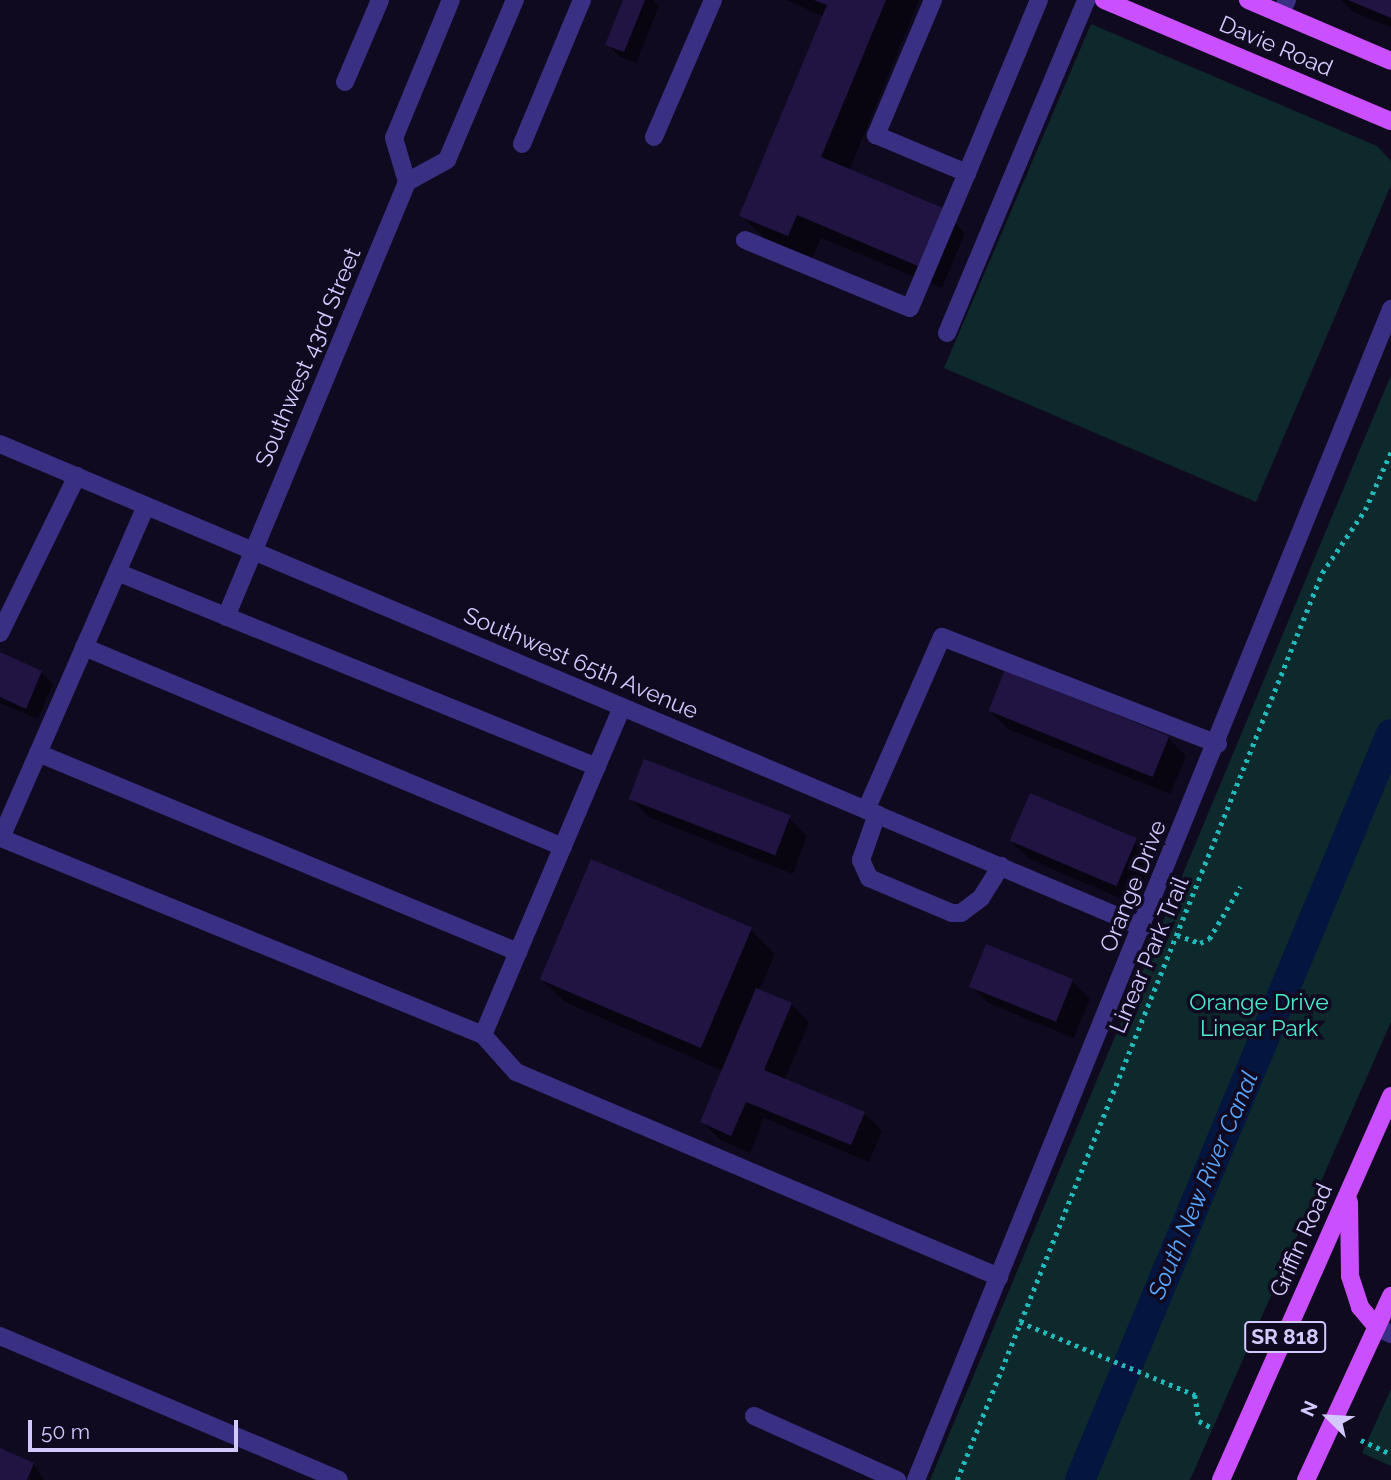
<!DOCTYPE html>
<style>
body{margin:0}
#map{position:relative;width:1391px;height:1480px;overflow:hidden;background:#100a20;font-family:Raleway,sans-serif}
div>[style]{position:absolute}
.green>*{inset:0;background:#0d292b}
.shadow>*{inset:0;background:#0007}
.canal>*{height:30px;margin:-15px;padding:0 15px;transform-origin:15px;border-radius:15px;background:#04153f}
.building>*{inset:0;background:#211443;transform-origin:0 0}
.path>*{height:4.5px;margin-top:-2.25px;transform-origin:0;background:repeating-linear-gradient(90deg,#21babc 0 3.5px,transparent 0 8.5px)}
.minor>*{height:18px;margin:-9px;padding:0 9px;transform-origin:9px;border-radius:9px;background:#393084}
.major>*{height:18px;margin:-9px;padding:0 9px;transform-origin:9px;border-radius:9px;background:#ca50ff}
span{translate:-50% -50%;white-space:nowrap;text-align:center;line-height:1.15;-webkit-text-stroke:7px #100a20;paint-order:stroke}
.shield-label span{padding:2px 5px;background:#100a20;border:2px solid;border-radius:5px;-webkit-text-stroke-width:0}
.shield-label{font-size:21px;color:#d3c9ff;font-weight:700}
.street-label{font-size:23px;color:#d3c9ff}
.park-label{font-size:23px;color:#49ebce}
.water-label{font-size:24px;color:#57a6ff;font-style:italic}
.north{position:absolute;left:1293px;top:1382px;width:70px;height:70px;-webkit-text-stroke:5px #100a20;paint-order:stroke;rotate:294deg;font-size:19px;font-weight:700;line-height:28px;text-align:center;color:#d3c9ff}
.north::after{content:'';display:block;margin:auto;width:24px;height:32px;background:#d3c9ff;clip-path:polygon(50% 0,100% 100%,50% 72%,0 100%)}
.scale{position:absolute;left:28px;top:1420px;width:210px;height:32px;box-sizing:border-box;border:4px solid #d3c9ff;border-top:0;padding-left:9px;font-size:21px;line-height:24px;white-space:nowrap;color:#d3c9ff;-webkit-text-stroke:5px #100a20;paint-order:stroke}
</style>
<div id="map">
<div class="green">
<div style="clip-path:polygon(1091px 24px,1377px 146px,1391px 161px,1391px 185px,1256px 502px,944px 368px)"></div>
<div style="clip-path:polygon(1391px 375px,1391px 1022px,1190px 1480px,930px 1480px)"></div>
<div style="clip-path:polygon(1391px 1389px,1391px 1466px,1362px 1453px)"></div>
</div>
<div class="shadow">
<div style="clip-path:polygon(625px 0,653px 0,659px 6px,636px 63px,619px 56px,607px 44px)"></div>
<div style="clip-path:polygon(787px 0,919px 0,849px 171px,942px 209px,965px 233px,942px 288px,821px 238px,812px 259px,765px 239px,741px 215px,824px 17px)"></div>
<div style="clip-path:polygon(1341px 0,1391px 0,1391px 27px,1353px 12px)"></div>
<div style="clip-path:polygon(0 654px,41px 672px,53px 684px,38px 719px,0 703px)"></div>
<div style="clip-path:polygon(990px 711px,1168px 738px,1186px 756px,1170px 794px,1008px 729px)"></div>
<div style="clip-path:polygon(645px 761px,789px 818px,807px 836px,793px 874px,649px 817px,631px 799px)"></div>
<div style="clip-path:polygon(1011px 841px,1135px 841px,1153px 859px,1134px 904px,1029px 859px)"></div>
<div style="clip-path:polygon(751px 930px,775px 954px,759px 991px,791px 1004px,809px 1022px,785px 1080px,864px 1113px,882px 1131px,869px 1162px,764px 1118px,750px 1153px,720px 1140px,702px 1122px,723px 1071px,565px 1002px,541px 979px)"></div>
<div style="clip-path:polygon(1072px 981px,1090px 999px,1074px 1038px,988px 1003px,970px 985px)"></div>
<div style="clip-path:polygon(0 1450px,34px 1464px,44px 1480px,0 1480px)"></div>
</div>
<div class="canal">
<div style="left:1080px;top:1480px;width:808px;rotate:-67.37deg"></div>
</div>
<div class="building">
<div style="clip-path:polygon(623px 0,645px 0,624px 52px,605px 45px)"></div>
<div style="clip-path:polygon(814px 0,886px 0,821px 157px,943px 208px,918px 266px,797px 215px,788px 236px,739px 216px,827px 5px)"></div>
<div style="clip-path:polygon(1348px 0,1391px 0,1391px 18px)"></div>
<div style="clip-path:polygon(0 652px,42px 671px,26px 709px,0 697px)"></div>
<div style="left:1005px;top:670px;width:177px;height:44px;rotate:22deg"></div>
<div style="left:644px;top:759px;width:157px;height:43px;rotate:21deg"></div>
<div style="left:1030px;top:793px;width:116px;height:52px;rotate:23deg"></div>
<div style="left:591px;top:859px;width:175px;height:131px;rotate:23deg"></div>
<div style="left:986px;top:944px;width:94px;height:46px;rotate:22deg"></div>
<div style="clip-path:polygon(756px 988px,792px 1003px,764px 1070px,865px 1112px,851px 1145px,746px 1102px,731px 1136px,700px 1122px)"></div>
<div style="clip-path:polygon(0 1448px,34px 1463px,27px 1480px,0 1480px)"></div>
</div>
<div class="path">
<div style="left:1177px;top:935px;width:24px;rotate:19deg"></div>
<div style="left:1200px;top:943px;width:10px;rotate:-24deg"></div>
<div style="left:1209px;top:939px;width:61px;rotate:-59.2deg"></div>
<div style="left:1020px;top:1322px;width:190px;rotate:22.6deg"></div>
<div style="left:1195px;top:1395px;width:26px;rotate:81deg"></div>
<div style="left:1199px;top:1421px;width:15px;rotate:28deg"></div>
<div style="left:1361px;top:1440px;width:33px;rotate:25deg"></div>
<div style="left:957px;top:1480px;width:978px;rotate:-68.08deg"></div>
<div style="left:1322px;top:573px;width:76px;rotate:-55.7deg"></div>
<div style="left:1365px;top:510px;width:64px;rotate:-65.9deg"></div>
</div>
<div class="minor">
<div style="left:933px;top:0;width:147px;rotate:112.9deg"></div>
<div style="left:876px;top:135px;width:99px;rotate:22.7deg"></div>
<div style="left:967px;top:173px;width:187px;rotate:-67.4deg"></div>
<div style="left:1281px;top:13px;width:14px;rotate:-65deg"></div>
<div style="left:345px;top:82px;width:89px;rotate:-66.9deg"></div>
<div style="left:654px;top:137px;width:149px;rotate:-66.7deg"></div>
<div style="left:522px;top:144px;width:156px;rotate:-67.4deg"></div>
<div style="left:407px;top:182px;width:46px;rotate:-106.5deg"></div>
<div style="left:394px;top:138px;width:149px;rotate:-67.6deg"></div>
<div style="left:745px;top:240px;width:178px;rotate:22.4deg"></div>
<div style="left:910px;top:308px;width:147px;rotate:-67.1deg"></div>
<div style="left:947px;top:333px;width:361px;rotate:-67.3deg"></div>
<div style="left:0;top:444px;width:1241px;rotate:22.91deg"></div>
<div style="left:146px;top:506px;width:362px;rotate:113.6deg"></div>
<div style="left:1px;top:838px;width:521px;rotate:22.23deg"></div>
<div style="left:483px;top:1035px;width:50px;rotate:48.3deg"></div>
<div style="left:516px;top:1072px;width:525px;rotate:23deg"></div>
<div style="left:117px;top:572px;width:518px;rotate:22.11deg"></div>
<div style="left:226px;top:617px;width:471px;rotate:-67.4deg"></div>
<div style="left:407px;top:182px;width:46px;rotate:-28.8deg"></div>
<div style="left:447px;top:160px;width:174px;rotate:-67deg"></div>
<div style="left:0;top:633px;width:175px;rotate:-63.9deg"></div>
<div style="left:84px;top:647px;width:519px;rotate:22.66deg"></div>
<div style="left:38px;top:753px;width:520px;rotate:22.52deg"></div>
<div style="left:518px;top:952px;width:266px;rotate:-67deg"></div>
<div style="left:866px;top:810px;width:189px;rotate:-66.3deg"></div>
<div style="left:942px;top:637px;width:296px;rotate:21.2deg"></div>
<div style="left:877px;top:814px;width:49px;rotate:109.2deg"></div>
<div style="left:861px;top:860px;width:20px;rotate:66deg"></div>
<div style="left:869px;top:878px;width:90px;rotate:22.9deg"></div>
<div style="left:952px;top:913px;width:9px"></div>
<div style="left:961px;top:913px;width:25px;rotate:-37deg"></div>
<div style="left:981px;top:898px;width:38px;rotate:-58deg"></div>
<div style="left:483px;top:1035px;width:90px;rotate:-67.1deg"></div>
<div style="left:1377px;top:1327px;width:16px;rotate:27deg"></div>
<div style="left:0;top:1336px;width:368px;rotate:23deg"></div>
<div style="left:754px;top:1416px;width:157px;rotate:24.1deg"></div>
<div style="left:916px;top:1480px;width:1264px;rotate:-67.92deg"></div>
</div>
<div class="major">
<div style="left:1104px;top:0;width:311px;rotate:22.9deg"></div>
<div style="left:1248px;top:0;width:155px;rotate:23.1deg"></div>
<div style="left:1349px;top:1202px;width:74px;rotate:89.2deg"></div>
<div style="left:1350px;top:1276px;width:33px;rotate:72deg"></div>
<div style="left:1360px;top:1307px;width:26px;rotate:50deg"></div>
<div style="left:1221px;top:1480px;width:420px;rotate:-66.1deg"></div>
<div style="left:1306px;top:1480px;width:203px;rotate:-65.2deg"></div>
</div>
<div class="shield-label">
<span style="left:1285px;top:1337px">SR 818</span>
</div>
<div class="street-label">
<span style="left:1276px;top:46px;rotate:23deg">Davie Road</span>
<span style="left:308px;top:357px;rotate:-67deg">Southwest 43rd Street</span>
<span style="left:581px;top:663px;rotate:23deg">Southwest 65th Avenue</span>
<span style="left:1133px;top:886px;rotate:-68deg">Orange Drive</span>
<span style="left:1149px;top:955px;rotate:-67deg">Linear Park Trail</span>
<span style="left:1301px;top:1240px;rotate:-66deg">Griffin Road</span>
</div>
<div class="park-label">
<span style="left:1259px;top:1015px">Orange Drive<br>Linear Park</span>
</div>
<div class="water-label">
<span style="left:1203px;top:1185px;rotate:-67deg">South New River Canal</span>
</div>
<div class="north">N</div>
<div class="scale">50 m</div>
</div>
